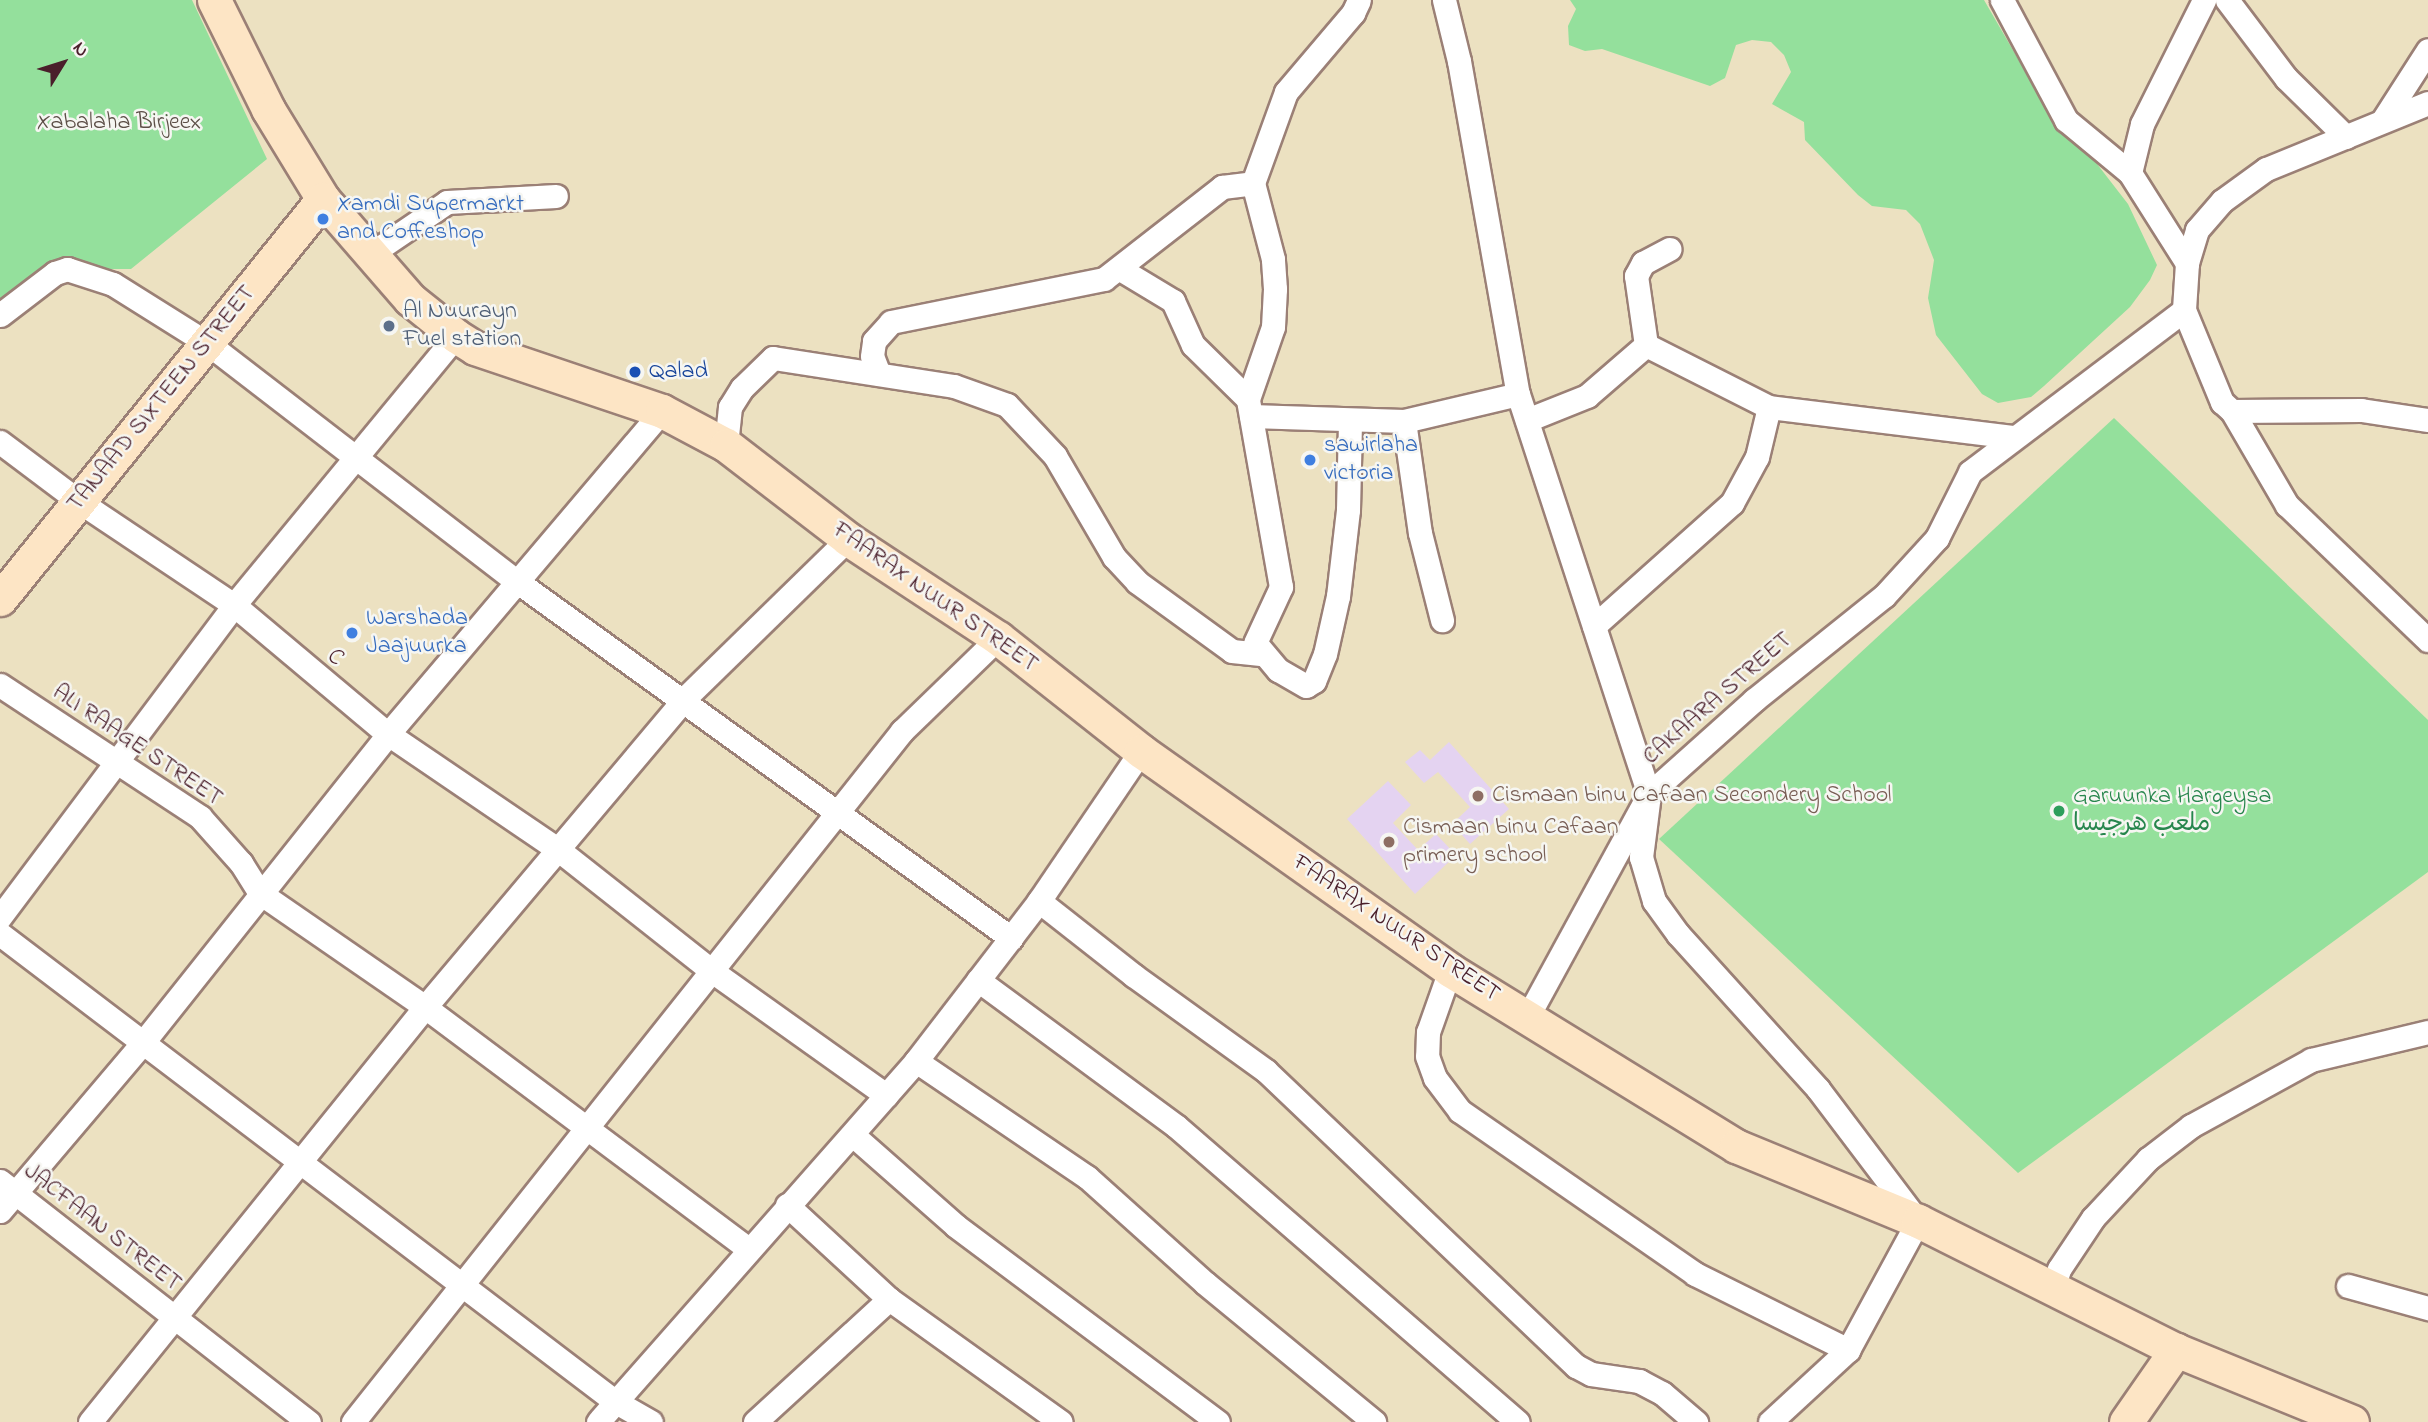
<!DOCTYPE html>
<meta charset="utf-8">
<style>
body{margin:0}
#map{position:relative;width:2428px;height:1422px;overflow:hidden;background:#ece1c1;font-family:"Indie Flower","Playpen Sans Arabic",sans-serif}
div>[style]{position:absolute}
.built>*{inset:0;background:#e4d3f1}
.green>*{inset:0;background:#94e09c}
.roads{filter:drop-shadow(2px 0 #9b8076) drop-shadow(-2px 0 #9b8076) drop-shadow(0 2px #9b8076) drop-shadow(0 -2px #9b8076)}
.street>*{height:23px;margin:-11.5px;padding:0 11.5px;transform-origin:11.5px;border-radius:11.5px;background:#fff}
.secondary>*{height:33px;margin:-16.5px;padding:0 16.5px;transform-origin:16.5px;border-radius:16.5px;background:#fde5c5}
.dots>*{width:19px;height:19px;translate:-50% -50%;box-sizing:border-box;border:4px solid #f6f6f2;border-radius:50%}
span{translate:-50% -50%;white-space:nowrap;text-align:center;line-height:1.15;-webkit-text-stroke:5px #f6f6f2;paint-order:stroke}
.park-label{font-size:24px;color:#5c4f47}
.shop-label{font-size:24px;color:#366cbe}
.left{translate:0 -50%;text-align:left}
.service-label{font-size:24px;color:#4e5e75}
.transit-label{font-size:24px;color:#164399}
.street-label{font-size:24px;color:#4a1f2b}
.education-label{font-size:24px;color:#785e54}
.leisure-label{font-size:24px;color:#27864d}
.north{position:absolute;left:28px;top:28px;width:70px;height:70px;-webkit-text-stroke:5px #f6f6f2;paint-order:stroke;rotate:52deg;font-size:19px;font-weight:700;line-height:28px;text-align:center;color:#4a1f2b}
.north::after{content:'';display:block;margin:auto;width:24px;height:32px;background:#4a1f2b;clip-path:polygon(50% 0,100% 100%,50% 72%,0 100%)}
</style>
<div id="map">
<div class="built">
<div style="clip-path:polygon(1449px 742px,1509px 809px,1470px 844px,1452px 824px,1470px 807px,1438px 772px,1424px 783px,1405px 762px,1420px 750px,1430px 760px)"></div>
<div style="clip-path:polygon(1388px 781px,1411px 805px,1393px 823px,1418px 850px,1436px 834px,1456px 855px,1415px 894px,1347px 819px)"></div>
</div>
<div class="green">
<div style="clip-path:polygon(0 0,192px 0,267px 159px,131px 269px,67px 269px,0 315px)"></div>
<div style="clip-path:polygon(1570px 0,1984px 0,2051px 116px,2087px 151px,2128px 204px,2157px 265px,2150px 280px,2130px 307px,2044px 386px,2031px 397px,1998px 403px,1982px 394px,1936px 335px,1928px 298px,1934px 260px,1920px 224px,1906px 210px,1872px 206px,1858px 195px,1805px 140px,1804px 122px,1772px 104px,1791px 72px,1784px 55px,1771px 42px,1752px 40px,1736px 45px,1725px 78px,1710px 86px,1602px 49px,1585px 51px,1569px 45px,1568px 26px,1576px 9px)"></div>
<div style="clip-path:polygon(2114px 418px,2428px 720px,2428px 872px,2018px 1173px,1659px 839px)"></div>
</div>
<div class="roads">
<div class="street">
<div style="left:1444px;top:0;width:63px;rotate:76.2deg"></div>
<div style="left:1459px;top:61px;width:338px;rotate:80deg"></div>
<div style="left:1518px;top:394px;width:421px;rotate:71.9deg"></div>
<div style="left:1649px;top:794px;width:64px;rotate:97.2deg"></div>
<div style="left:1641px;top:857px;width:46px;rotate:73.5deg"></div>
<div style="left:1654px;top:901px;width:41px;rotate:54deg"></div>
<div style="left:1678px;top:934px;width:209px;rotate:47.9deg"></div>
<div style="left:1818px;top:1089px;width:166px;rotate:52.9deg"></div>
<div style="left:1918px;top:1221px;width:147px;rotate:118.5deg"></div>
<div style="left:1848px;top:1350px;width:106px;rotate:137.3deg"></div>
<div style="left:2002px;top:0;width:136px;rotate:61.9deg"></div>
<div style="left:2066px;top:120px;width:83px;rotate:39.6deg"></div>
<div style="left:2130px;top:173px;width:107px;rotate:57.7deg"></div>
<div style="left:2227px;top:0;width:98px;rotate:52.9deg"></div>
<div style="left:2286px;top:78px;width:84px;rotate:44.5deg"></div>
<div style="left:2428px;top:103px;width:175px;rotate:157.8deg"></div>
<div style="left:2266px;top:169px;width:54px;rotate:144deg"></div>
<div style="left:2222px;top:201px;width:38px;rotate:131deg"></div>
<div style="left:2197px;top:230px;width:34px;rotate:107deg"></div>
<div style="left:2187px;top:263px;width:47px;rotate:93.7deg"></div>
<div style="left:2184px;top:310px;width:100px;rotate:67.6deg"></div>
<div style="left:2222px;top:402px;width:13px;rotate:42deg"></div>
<div style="left:2232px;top:411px;width:109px;rotate:59.7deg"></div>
<div style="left:2287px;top:505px;width:195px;rotate:43.8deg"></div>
<div style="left:2383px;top:120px;width:83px;rotate:-57.3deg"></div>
<div style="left:2130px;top:173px;width:50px;rotate:-76.2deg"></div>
<div style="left:2142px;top:124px;width:139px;rotate:-63.4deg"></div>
<div style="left:369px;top:255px;width:94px;rotate:-34.2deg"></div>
<div style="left:447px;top:202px;width:109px;rotate:-3.2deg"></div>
<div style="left:1120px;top:269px;width:62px;rotate:31.1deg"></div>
<div style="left:1173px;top:301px;width:48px;rotate:65.6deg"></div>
<div style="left:1193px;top:345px;width:77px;rotate:44.5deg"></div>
<div style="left:0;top:315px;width:69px;rotate:-37.4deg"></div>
<div style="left:55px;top:273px;width:13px;rotate:-18deg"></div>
<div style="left:67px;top:269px;width:48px;rotate:18.1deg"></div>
<div style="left:113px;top:284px;width:111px;rotate:32.1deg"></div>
<div style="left:207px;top:343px;width:389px;rotate:37.6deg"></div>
<div style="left:515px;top:580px;width:612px;rotate:35.82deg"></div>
<div style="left:1646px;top:345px;width:70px;rotate:-98.2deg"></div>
<div style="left:1636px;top:276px;width:15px;rotate:-62deg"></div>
<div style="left:1643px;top:263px;width:30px;rotate:-28deg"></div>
<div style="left:879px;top:374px;width:19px;rotate:-111deg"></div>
<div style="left:872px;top:356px;width:15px;rotate:-82deg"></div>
<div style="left:874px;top:341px;width:25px;rotate:-48deg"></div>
<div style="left:891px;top:322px;width:217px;rotate:-11.4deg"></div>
<div style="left:1104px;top:279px;width:150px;rotate:-37.9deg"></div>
<div style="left:1222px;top:187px;width:31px;rotate:-7deg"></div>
<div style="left:2232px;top:411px;width:129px;rotate:-0.4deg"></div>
<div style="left:2361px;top:410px;width:68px;rotate:8.5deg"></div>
<div style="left:1251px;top:416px;width:153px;rotate:1.9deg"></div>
<div style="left:1404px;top:421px;width:117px;rotate:-13.3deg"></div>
<div style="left:1527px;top:420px;width:65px;rotate:-21.8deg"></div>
<div style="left:1587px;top:396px;width:78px;rotate:-40.8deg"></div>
<div style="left:1646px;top:345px;width:138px;rotate:26.8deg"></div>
<div style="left:1769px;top:407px;width:246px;rotate:7deg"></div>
<div style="left:1404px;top:421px;width:113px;rotate:81.9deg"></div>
<div style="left:1420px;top:533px;width:90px;rotate:75.8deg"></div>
<div style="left:1350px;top:422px;width:88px;rotate:91.3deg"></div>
<div style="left:1348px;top:510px;width:87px;rotate:96.6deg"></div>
<div style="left:1338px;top:596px;width:59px;rotate:102.6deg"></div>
<div style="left:1325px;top:654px;width:29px;rotate:112deg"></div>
<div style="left:1314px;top:681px;width:9px;rotate:148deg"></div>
<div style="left:1306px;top:686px;width:32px;rotate:-150deg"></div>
<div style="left:1278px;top:670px;width:35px;rotate:-130deg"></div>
<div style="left:1255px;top:643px;width:62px;rotate:-65.1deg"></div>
<div style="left:1281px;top:587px;width:191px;rotate:-100deg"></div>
<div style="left:1248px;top:399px;width:76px;rotate:-70.9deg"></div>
<div style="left:1273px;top:327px;width:38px;rotate:-87deg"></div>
<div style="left:1275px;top:289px;width:30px;rotate:-94deg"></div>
<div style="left:1273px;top:259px;width:79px;rotate:-104.7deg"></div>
<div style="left:1253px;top:183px;width:97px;rotate:-70.1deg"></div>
<div style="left:1286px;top:92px;width:104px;rotate:-49.7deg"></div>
<div style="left:1353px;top:13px;width:14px;rotate:-65deg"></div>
<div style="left:0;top:442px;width:100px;rotate:36.9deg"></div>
<div style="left:80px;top:502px;width:185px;rotate:33.8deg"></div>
<div style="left:234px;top:605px;width:201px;rotate:40deg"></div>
<div style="left:388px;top:734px;width:208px;rotate:34.2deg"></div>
<div style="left:560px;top:851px;width:194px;rotate:38.3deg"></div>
<div style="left:712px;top:971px;width:214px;rotate:35.5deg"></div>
<div style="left:726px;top:445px;width:38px;rotate:-84deg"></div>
<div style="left:730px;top:407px;width:22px;rotate:-58deg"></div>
<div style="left:742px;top:388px;width:43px;rotate:-44.1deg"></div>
<div style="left:773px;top:358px;width:183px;rotate:8.8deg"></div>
<div style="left:954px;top:386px;width:56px;rotate:19.7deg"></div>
<div style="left:1007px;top:405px;width:70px;rotate:46.7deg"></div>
<div style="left:1055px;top:456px;width:117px;rotate:59.7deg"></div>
<div style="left:1114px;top:557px;width:34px;rotate:47deg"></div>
<div style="left:1137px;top:582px;width:117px;rotate:36deg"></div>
<div style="left:1232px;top:651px;width:31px;rotate:6deg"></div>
<div style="left:1594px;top:626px;width:185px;rotate:-41.7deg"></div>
<div style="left:1732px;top:503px;width:52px;rotate:-61.5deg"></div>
<div style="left:1757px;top:457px;width:51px;rotate:-76.5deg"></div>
<div style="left:0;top:685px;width:240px;rotate:33.4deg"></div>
<div style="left:200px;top:817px;width:62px;rotate:48.3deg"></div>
<div style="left:241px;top:863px;width:36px;rotate:58deg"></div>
<div style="left:260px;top:893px;width:201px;rotate:34.6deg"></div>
<div style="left:425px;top:1007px;width:404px;rotate:36.8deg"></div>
<div style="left:1039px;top:901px;width:120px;rotate:38.2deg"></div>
<div style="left:1133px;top:975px;width:164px;rotate:35.8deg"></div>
<div style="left:1266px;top:1071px;width:428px;rotate:43.6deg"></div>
<div style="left:1576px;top:1366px;width:17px;rotate:28deg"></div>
<div style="left:1591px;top:1374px;width:49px;rotate:8.3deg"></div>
<div style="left:1639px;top:1381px;width:26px;rotate:28deg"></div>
<div style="left:1662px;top:1393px;width:45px;rotate:40.5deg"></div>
<div style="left:0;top:917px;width:390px;rotate:-53.1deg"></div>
<div style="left:234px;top:605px;width:349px;rotate:-50.5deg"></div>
<div style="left:0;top:934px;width:774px;rotate:37.23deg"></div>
<div style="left:616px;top:1402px;width:40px;rotate:29.7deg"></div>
<div style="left:1450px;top:970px;width:66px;rotate:109.5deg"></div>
<div style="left:1428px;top:1032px;width:24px;rotate:92deg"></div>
<div style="left:1427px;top:1056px;width:23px;rotate:70deg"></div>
<div style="left:1435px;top:1078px;width:41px;rotate:52.9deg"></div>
<div style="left:1460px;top:1111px;width:286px;rotate:34.7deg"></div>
<div style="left:1695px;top:1274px;width:171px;rotate:26.4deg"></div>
<div style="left:978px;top:980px;width:246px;rotate:36.4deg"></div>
<div style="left:1176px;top:1126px;width:452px;rotate:40.9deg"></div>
<div style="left:1528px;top:1016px;width:253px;rotate:-61.4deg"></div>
<div style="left:1649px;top:794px;width:141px;rotate:-41.8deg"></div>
<div style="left:1754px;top:700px;width:166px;rotate:-38.7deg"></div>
<div style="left:1884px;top:596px;width:79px;rotate:-47.6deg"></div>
<div style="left:1937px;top:538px;width:74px;rotate:-63.4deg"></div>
<div style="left:1970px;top:472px;width:268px;rotate:-37.1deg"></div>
<div style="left:916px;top:1061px;width:207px;rotate:34.2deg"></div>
<div style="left:1087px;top:1177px;width:159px;rotate:41.9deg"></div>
<div style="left:1205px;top:1283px;width:219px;rotate:39.4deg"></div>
<div style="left:854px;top:1136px;width:136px;rotate:41.4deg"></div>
<div style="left:956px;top:1226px;width:327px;rotate:36.8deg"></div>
<div style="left:0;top:1181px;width:392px;rotate:38deg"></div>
<div style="left:787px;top:1205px;width:139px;rotate:42.7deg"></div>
<div style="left:889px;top:1299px;width:211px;rotate:35.6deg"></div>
<div style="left:0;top:1211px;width:218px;rotate:-49.7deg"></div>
<div style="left:141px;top:1045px;width:397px;rotate:-51.5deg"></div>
<div style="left:388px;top:734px;width:424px;rotate:-49.7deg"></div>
<div style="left:2348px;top:1286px;width:83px;rotate:15.4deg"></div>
<div style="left:2053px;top:1289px;width:21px;rotate:-73deg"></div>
<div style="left:2059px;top:1269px;width:61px;rotate:-56.3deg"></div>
<div style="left:2093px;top:1218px;width:81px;rotate:-47deg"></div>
<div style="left:2148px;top:1159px;width:54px;rotate:-37.5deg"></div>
<div style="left:2191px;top:1126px;width:137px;rotate:-28.8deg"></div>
<div style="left:2311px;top:1060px;width:120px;rotate:-13.5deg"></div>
<div style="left:90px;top:1422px;width:533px;rotate:-51.09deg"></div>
<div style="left:425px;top:1007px;width:402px;rotate:-49.9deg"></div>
<div style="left:684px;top:699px;width:229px;rotate:-44.3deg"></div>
<div style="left:353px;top:1422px;width:883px;rotate:-51.53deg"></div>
<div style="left:902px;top:731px;width:134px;rotate:-44.1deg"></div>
<div style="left:598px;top:1422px;width:481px;rotate:-48.6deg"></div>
<div style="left:916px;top:1061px;width:202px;rotate:-52.4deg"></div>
<div style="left:1039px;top:901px;width:181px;rotate:-55.8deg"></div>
<div style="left:755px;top:1422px;width:182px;rotate:-42.5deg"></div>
</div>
<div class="secondary">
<div style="left:214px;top:0;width:122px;rotate:63.6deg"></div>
<div style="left:268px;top:109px;width:105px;rotate:58.6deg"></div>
<div style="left:323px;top:199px;width:133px;rotate:49deg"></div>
<div style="left:410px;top:299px;width:59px;rotate:38.8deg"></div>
<div style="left:456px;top:336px;width:22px;rotate:32deg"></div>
<div style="left:475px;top:348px;width:197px;rotate:18.6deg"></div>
<div style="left:662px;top:411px;width:72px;rotate:28deg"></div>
<div style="left:726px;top:445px;width:154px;rotate:37.6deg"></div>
<div style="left:848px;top:539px;width:180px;rotate:33.4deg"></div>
<div style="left:998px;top:638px;width:182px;rotate:38.3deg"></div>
<div style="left:1141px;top:751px;width:379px;rotate:35.3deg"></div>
<div style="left:1450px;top:970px;width:336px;rotate:31.6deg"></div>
<div style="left:1736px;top:1146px;width:197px;rotate:22.4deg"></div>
<div style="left:1918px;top:1221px;width:288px;rotate:26.6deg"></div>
<div style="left:2176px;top:1350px;width:190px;rotate:22.2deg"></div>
<div style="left:0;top:599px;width:514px;rotate:-51.08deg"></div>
<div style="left:2126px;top:1422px;width:88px;rotate:-55.2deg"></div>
</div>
</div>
<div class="dots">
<div style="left:323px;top:219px;background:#3f7fe0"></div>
<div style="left:389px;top:326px;background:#5c6f8a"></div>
<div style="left:635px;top:372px;background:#1a4fb4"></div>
<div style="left:1310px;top:460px;background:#3f7fe0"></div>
<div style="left:352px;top:633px;background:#3f7fe0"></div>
<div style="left:1478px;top:796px;background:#8d6e63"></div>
<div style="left:2059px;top:811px;background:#2e9e5b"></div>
<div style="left:1389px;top:842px;background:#8d6e63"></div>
</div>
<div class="park-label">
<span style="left:119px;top:123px">Xabalaha Birjeex</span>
</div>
<div class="shop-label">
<span class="left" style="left:337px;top:219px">Xamdi Supermarkt<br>and Coffeshop</span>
<span class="left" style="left:1324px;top:460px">sawirlaha<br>victoria</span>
<span class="left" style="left:366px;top:633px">Warshada<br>Jaajuurka</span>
</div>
<div class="service-label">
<span class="left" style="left:403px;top:326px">Al Nuurayn<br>Fuel station</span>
</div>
<div class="transit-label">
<span class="left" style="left:649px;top:372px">Qalad</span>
</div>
<div class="street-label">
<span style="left:162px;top:399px;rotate:-51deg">TANAAD SIXTEEN STREET</span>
<span style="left:935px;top:598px;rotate:35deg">FAARAX NUUR STREET</span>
<span style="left:335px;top:658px;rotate:41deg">C</span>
<span style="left:1718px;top:699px;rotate:-41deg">CAKAARA STREET</span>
<span style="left:137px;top:746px;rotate:34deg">ALI RAAGE STREET</span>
<span style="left:1396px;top:929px;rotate:34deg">FAARAX NUUR STREET</span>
<span style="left:102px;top:1228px;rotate:38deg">JACFAAN STREET</span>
</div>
<div class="education-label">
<span class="left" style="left:1492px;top:796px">Cismaan binu Cafaan Secondery School</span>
<span class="left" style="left:1403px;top:842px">Cismaan binu Cafaan<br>primery school</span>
</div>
<div class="leisure-label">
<span class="left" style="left:2073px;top:811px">Garuunka Hargeysa<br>ملعب هرجيسا</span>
</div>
<div class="north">N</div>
</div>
